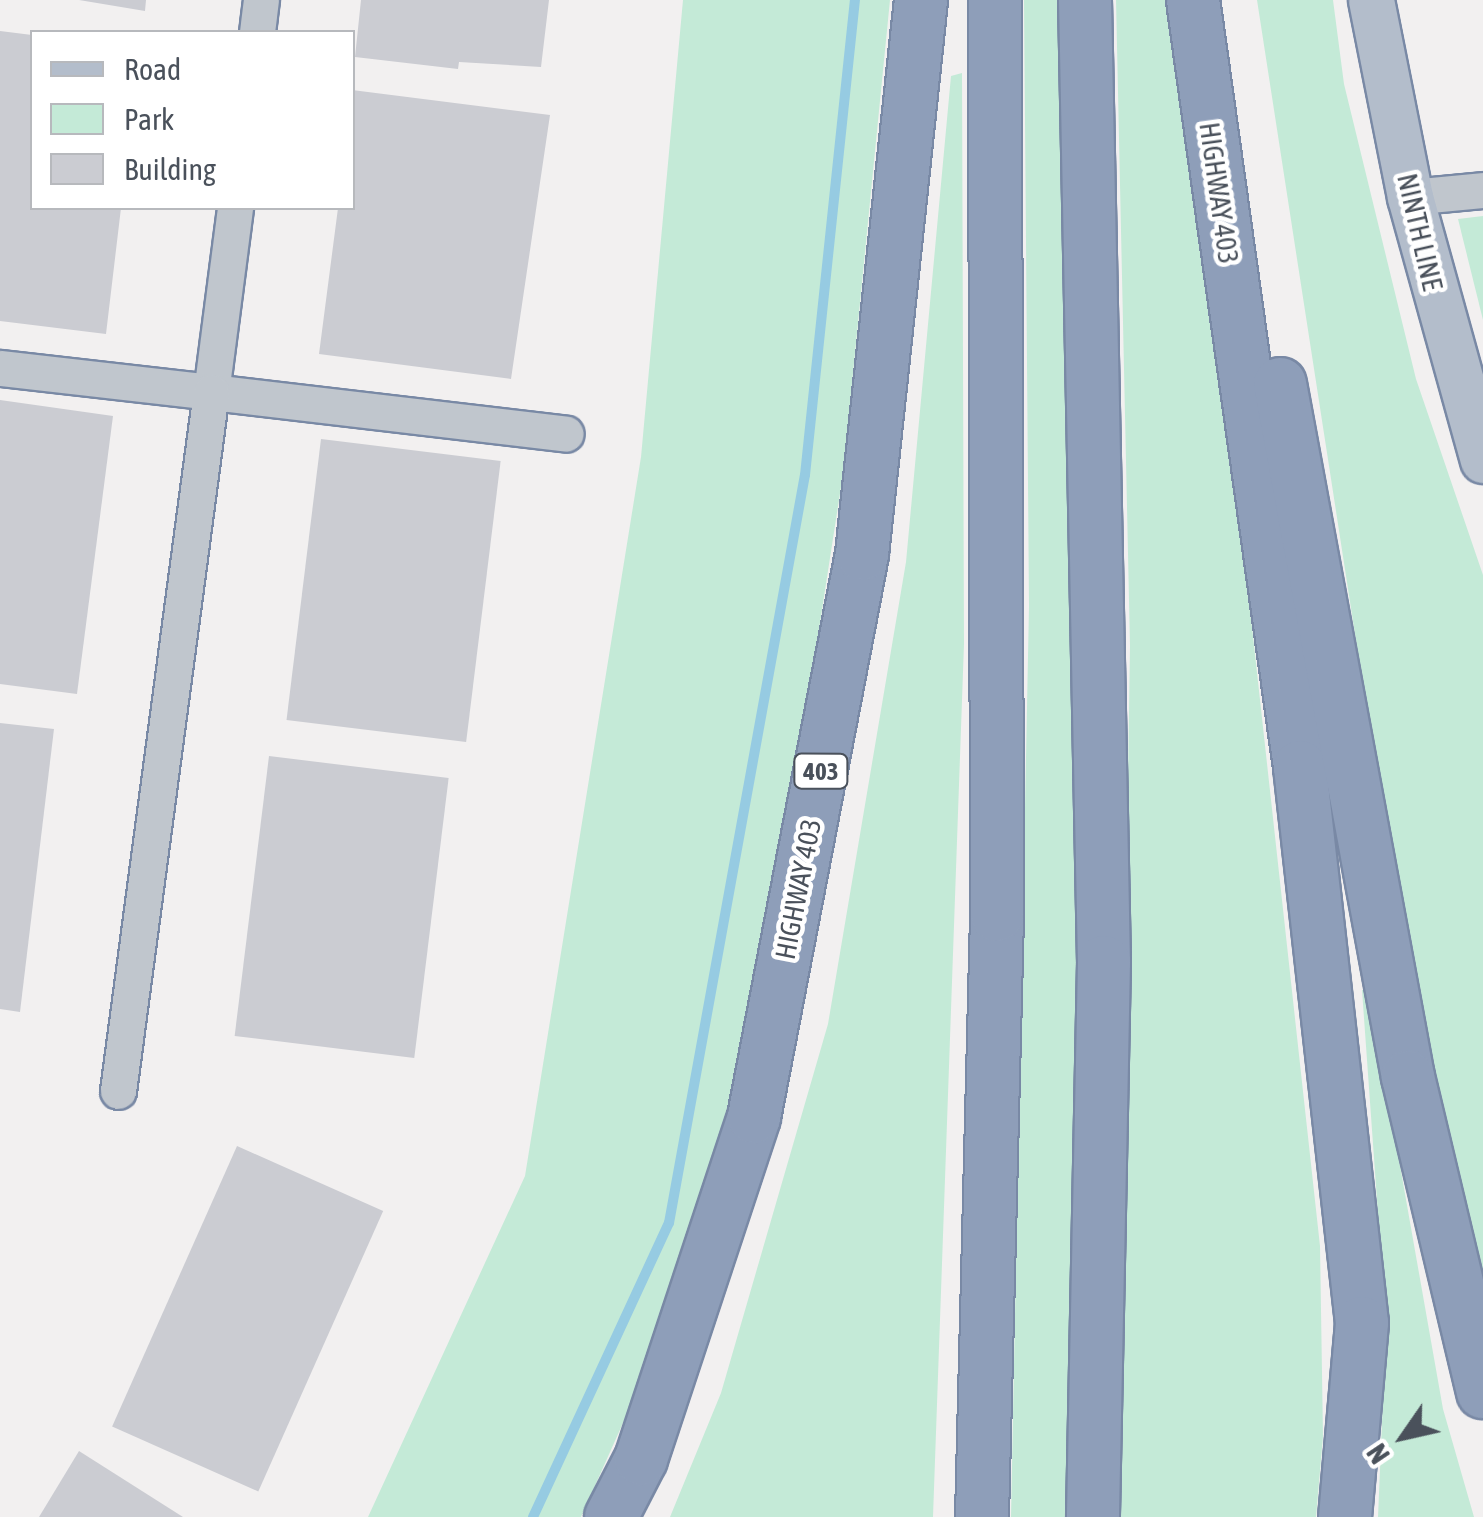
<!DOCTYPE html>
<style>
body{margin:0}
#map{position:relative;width:1483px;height:1517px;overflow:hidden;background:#f2f0f0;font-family:"Asap Condensed",sans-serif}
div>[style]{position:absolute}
.green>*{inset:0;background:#c4ead7}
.stream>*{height:10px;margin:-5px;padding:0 5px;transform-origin:5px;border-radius:5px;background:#96cbe2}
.building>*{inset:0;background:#cbccd2;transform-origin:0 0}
.roads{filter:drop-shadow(2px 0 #7989a5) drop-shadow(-2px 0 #7989a5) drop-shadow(0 2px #7989a5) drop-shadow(0 -2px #7989a5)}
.minor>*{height:35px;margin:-17.5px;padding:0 17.5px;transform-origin:17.5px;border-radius:17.5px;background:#c0c6cd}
.major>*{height:45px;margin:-22.5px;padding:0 22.5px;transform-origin:22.5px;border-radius:22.5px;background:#b3bdcb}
.highway>*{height:52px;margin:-26px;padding:0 26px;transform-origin:26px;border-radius:26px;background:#8e9eb9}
span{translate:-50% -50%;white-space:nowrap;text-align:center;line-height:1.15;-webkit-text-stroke:9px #fff;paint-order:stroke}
.shield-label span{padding:2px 8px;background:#fff;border:2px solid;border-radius:8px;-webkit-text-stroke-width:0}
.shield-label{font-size:25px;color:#4a515b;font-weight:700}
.street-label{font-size:28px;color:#4a515b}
.legend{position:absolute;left:30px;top:30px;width:325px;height:180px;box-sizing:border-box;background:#fff;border:2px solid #b7b9bd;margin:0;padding:12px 18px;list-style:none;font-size:30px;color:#4a515b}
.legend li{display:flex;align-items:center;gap:20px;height:50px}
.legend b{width:50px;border:2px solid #b7b9bd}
.north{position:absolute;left:1353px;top:1387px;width:100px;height:100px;-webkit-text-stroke:8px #fff;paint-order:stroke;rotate:236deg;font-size:28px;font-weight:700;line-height:40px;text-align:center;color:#4a515b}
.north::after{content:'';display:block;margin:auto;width:35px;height:45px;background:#4a515b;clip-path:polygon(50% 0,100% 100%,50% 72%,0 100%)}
</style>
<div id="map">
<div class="green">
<div style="clip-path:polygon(683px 0,890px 0,843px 474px,778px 894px,735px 1113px,677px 1302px,581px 1517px,368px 1517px,525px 1176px,641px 457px)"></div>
<div style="clip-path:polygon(1024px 0,1068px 0,1082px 720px,1075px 1517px,1011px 1517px,1029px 606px)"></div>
<div style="clip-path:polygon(1116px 0,1169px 0,1252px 627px,1320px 1246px,1323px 1436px,1316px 1517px,1117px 1517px,1130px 646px)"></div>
<div style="clip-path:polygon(1257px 0,1333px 0,1344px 84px,1416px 379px,1483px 575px,1483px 1344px,1359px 660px)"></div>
<div style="clip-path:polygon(962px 73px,964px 644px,933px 1517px,670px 1517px,721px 1393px,828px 1024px,906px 562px,951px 76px)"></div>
<div style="clip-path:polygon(1483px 216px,1483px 320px,1458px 219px)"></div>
<div style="clip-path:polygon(1362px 990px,1369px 990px,1443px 1409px,1474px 1517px,1378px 1517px,1386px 1326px)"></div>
</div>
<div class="stream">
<div style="left:533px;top:1517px;width:324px;rotate:-65.2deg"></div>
<div style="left:669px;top:1223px;width:760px;rotate:-79.7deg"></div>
<div style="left:805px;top:475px;width:478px;rotate:-84deg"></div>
</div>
<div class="building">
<div style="clip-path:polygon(79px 0,146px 0,145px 11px)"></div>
<div style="clip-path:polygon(361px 0,549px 0,541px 67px,459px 62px,458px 69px,355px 57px)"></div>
<div style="clip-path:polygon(0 31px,32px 35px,32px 208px,121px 208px,106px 334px,0 321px)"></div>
<div style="clip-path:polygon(352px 90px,550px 115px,511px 379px,319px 354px,338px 208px,352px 208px)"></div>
<div style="clip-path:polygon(0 400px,113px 416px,77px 694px,0 684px)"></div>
<div style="left:321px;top:439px;width:181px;height:283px;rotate:7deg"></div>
<div style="clip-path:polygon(0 723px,54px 729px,20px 1012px,0 1009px)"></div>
<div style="left:269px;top:756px;width:181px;height:282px;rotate:7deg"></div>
<div style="left:237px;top:1146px;width:160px;height:307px;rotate:24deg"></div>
<div style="clip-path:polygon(79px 1451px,183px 1517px,39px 1517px)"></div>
</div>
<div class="roads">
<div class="minor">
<div style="left:257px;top:32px;width:32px;rotate:-83deg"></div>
<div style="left:1410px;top:197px;width:73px;rotate:-5.5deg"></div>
<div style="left:235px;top:208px;width:186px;rotate:97.4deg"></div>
<div style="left:211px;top:392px;width:357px;rotate:6.7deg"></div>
<div style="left:0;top:368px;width:212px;rotate:6.5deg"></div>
<div style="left:211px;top:392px;width:705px;rotate:97.58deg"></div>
</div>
<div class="major">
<div style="left:1371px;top:0;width:201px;rotate:78.8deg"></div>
<div style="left:1410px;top:197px;width:273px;rotate:74.5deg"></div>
</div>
<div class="highway">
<div style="left:1085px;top:0;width:962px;rotate:88.87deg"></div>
<div style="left:1104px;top:962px;width:555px;rotate:91.14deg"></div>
<div style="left:1193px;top:0;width:774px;rotate:82.06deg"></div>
<div style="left:1300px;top:767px;width:559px;rotate:83.64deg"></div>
<div style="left:1362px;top:1323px;width:195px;rotate:95deg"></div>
<div style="left:1280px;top:384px;width:705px;rotate:79.54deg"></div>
<div style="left:1408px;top:1077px;width:324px;rotate:76.6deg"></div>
<div style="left:611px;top:1517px;width:65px;rotate:-62.7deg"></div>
<div style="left:641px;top:1459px;width:360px;rotate:-71.7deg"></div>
<div style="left:754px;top:1117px;width:573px;rotate:-79.14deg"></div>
<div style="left:862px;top:554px;width:557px;rotate:-83.92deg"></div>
<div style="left:982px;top:1517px;width:602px;rotate:-88.57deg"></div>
<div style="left:997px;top:915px;width:915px;rotate:-90.13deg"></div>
</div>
</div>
<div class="shield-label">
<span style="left:821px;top:771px">403</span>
</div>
<div class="street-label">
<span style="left:1219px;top:193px;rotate:82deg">HIGHWAY 403</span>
<span style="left:1420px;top:232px;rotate:77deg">NINTH LINE</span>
<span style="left:798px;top:889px;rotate:-79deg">HIGHWAY 403</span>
</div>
<ul class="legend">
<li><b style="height:12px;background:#b3bdcb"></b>Road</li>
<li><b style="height:28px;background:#c4ead7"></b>Park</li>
<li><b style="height:28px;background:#cbccd2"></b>Building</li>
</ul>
<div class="north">N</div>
</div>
